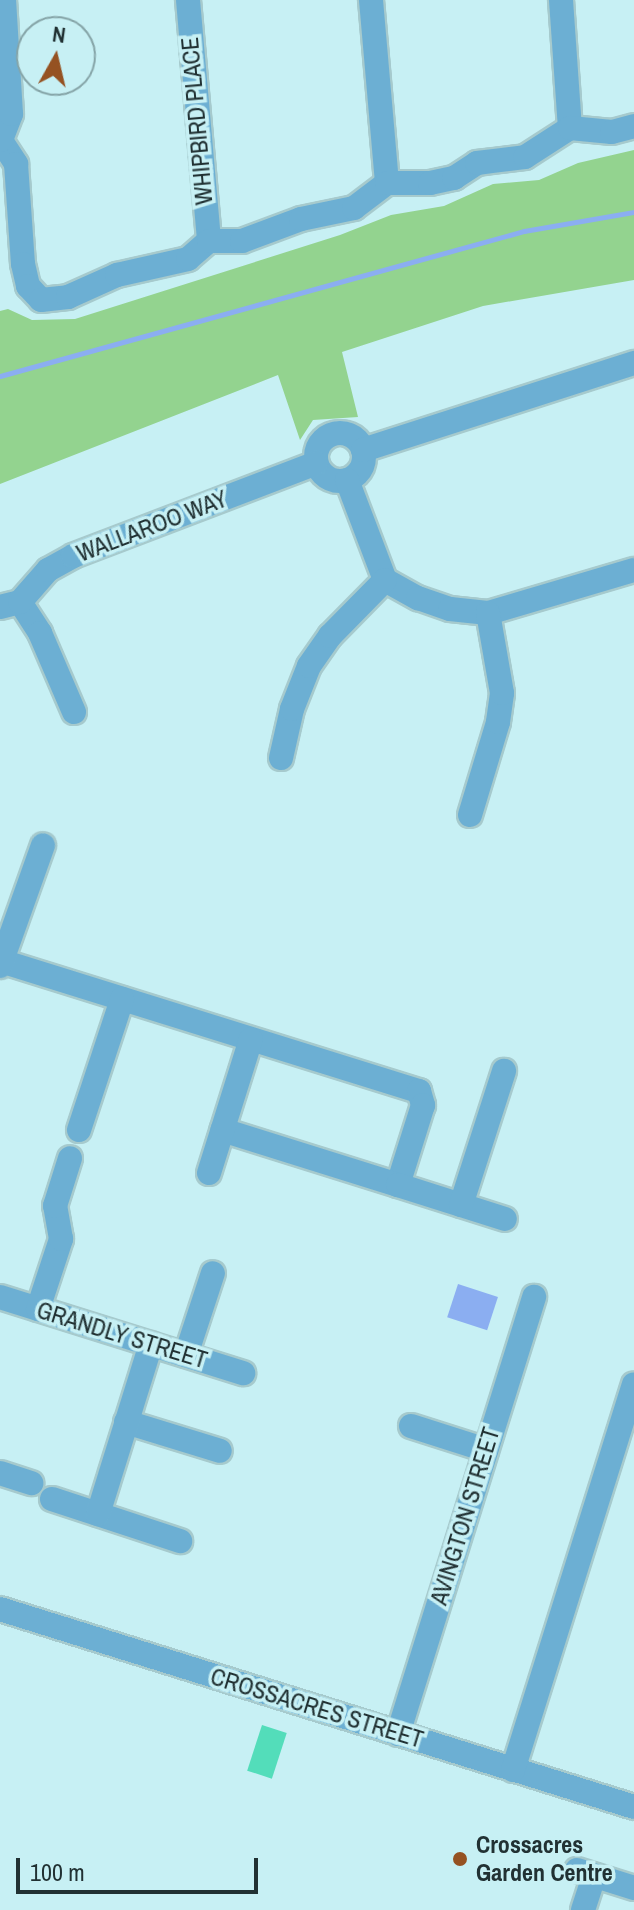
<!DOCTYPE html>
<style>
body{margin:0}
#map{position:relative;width:634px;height:1910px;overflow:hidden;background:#c7f0f4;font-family:"Archivo Narrow",sans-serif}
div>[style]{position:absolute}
.green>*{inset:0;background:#93d38f}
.water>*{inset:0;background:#8baef1;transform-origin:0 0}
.stream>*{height:5px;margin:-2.5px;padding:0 2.5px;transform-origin:2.5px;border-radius:2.5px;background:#8baef1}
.building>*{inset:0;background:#53ddba;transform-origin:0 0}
.roads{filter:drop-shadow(2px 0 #a6cacd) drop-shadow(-2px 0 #a6cacd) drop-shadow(0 2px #a6cacd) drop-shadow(0 -2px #a6cacd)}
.minor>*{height:24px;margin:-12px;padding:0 12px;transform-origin:12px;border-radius:12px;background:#6cafd3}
.minor>.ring{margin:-12px;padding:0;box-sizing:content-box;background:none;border:24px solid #6cafd3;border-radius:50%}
.dots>*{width:22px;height:22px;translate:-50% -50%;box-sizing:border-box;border:4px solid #c7f0f4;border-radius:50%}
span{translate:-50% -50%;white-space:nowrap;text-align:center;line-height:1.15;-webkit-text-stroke:7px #c7f0f4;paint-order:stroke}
.street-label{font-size:24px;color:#213133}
.poi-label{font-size:24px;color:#213133;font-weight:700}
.left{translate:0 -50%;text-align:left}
.north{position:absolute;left:16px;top:16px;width:80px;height:80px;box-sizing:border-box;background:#c7f0f4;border:2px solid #85a4a7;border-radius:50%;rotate:8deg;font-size:22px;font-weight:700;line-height:32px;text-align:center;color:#213133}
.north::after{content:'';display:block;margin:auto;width:28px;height:36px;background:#955222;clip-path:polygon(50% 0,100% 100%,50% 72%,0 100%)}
.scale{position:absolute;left:16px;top:1858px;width:242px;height:36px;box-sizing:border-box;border:4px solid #213133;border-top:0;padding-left:10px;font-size:24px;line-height:28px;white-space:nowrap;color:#213133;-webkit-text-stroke:6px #c7f0f4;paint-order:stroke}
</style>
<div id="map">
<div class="green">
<div style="clip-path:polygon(634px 150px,634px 280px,483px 306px,342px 352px,358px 417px,313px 420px,300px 440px,278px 375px,0 484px,0 311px,8px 309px,32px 320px,75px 319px,340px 235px,391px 215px,444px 206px,493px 184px,539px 180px,578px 163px)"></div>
</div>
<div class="water">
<div style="left:458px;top:1284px;width:42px;height:35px;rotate:18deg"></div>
</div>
<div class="stream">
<div style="left:0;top:376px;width:544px;rotate:-15.47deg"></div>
<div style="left:524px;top:231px;width:112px;rotate:-9.8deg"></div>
</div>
<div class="building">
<div style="left:262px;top:1725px;width:26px;height:48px;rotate:18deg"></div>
</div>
<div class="roads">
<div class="minor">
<div style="left:188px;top:0;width:242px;rotate:85deg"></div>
<div style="left:371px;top:0;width:184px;rotate:85deg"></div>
<div style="left:561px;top:0;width:128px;rotate:86deg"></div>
<div style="left:0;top:139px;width:30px;rotate:57deg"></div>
<div style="left:16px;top:164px;width:100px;rotate:86deg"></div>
<div style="left:23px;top:264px;width:23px;rotate:77deg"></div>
<div style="left:28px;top:286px;width:19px;rotate:47deg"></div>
<div style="left:41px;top:300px;width:27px;rotate:-6deg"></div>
<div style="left:68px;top:297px;width:54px;rotate:-24.2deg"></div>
<div style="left:117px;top:275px;width:73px;rotate:-12.7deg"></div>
<div style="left:188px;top:259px;width:28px;rotate:-41deg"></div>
<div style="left:209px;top:241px;width:33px"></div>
<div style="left:242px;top:241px;width:63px;rotate:-20.4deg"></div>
<div style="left:301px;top:219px;width:54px;rotate:-11.7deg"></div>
<div style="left:354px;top:208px;width:41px;rotate:-37.1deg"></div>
<div style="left:387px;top:183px;width:43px"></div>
<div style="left:430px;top:183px;width:25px;rotate:-12deg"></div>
<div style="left:454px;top:178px;width:27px;rotate:-33deg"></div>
<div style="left:477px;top:163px;width:48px;rotate:-7.1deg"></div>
<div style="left:525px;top:157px;width:54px;rotate:-32.8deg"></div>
<div style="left:570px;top:128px;width:42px;rotate:5.4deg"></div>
<div style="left:612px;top:132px;width:23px;rotate:-15deg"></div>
<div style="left:1px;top:140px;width:28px;rotate:-69deg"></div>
<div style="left:11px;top:114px;width:114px;rotate:-93.5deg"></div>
<div class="ring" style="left:316px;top:433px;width:24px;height:24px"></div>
<div style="left:363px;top:450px;width:285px;rotate:-17.8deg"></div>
<div style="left:347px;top:480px;width:107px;rotate:69.2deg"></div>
<div style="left:385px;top:580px;width:38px;rotate:29deg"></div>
<div style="left:418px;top:598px;width:34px;rotate:19deg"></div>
<div style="left:450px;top:609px;width:38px;rotate:6deg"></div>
<div style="left:488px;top:613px;width:152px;rotate:-16.4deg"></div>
<div style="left:20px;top:602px;width:37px;rotate:57deg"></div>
<div style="left:40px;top:633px;width:86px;rotate:66.7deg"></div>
<div style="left:0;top:607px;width:21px;rotate:-14deg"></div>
<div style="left:20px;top:602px;width:43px;rotate:-48.8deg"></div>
<div style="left:48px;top:570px;width:29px;rotate:-29deg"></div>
<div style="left:73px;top:556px;width:260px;rotate:-20.9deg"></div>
<div style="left:281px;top:758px;width:50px;rotate:-77.3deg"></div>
<div style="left:292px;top:709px;width:46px;rotate:-68.4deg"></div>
<div style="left:309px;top:666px;width:37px;rotate:-55deg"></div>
<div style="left:330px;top:636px;width:78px;rotate:-45.5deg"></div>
<div style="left:470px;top:815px;width:97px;rotate:-73.2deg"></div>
<div style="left:498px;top:722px;width:29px;rotate:-82deg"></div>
<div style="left:502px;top:693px;width:81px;rotate:-99.9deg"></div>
<div style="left:1px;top:961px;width:438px;rotate:17.3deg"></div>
<div style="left:419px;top:1091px;width:15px;rotate:74deg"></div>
<div style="left:423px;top:1105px;width:84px;rotate:107.4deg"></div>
<div style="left:398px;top:1185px;width:184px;rotate:-162.6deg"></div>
<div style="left:0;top:966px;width:128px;rotate:-70.4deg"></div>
<div style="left:79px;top:1130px;width:138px;rotate:-71.8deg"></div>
<div style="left:209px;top:1173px;width:140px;rotate:-72.6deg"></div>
<div style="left:398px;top:1185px;width:112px;rotate:17.6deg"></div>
<div style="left:461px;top:1205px;width:141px;rotate:-72.2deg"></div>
<div style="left:0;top:1297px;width:255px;rotate:17.4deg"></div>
<div style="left:38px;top:1309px;width:74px;rotate:-71.8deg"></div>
<div style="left:61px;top:1239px;width:34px;rotate:-100deg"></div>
<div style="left:55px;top:1206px;width:50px;rotate:-72.6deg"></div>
<div style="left:186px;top:1355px;width:86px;rotate:-71.8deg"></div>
<div style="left:126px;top:1422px;width:98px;rotate:17.1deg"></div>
<div style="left:411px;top:1426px;width:79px;rotate:17.7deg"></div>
<div style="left:0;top:1473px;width:33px;rotate:18deg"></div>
<div style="left:52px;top:1499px;width:135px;rotate:18.2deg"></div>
<div style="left:98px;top:1514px;width:178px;rotate:-72.7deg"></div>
<div style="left:0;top:1609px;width:664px;rotate:17.34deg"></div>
<div style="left:398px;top:1734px;width:458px;rotate:-72.7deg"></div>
<div style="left:513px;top:1770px;width:404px;rotate:-72.6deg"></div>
<div style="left:577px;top:1870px;width:60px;rotate:17.5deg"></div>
<div style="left:583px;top:1910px;width:36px;rotate:-72deg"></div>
</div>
</div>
<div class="dots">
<div style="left:460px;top:1859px;background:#955222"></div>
</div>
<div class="street-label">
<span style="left:197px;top:121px;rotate:-95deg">WHIPBIRD PLACE</span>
<span style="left:152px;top:526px;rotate:-21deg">WALLAROO WAY</span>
<span style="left:122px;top:1335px;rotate:17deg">GRANDLY STREET</span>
<span style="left:465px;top:1516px;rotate:-73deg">AVINGTON STREET</span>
<span style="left:317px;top:1708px;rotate:17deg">CROSSACRES STREET</span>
</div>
<div class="poi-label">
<span class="left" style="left:476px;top:1859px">Crossacres<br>Garden Centre</span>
</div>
<div class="north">N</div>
<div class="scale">100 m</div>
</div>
